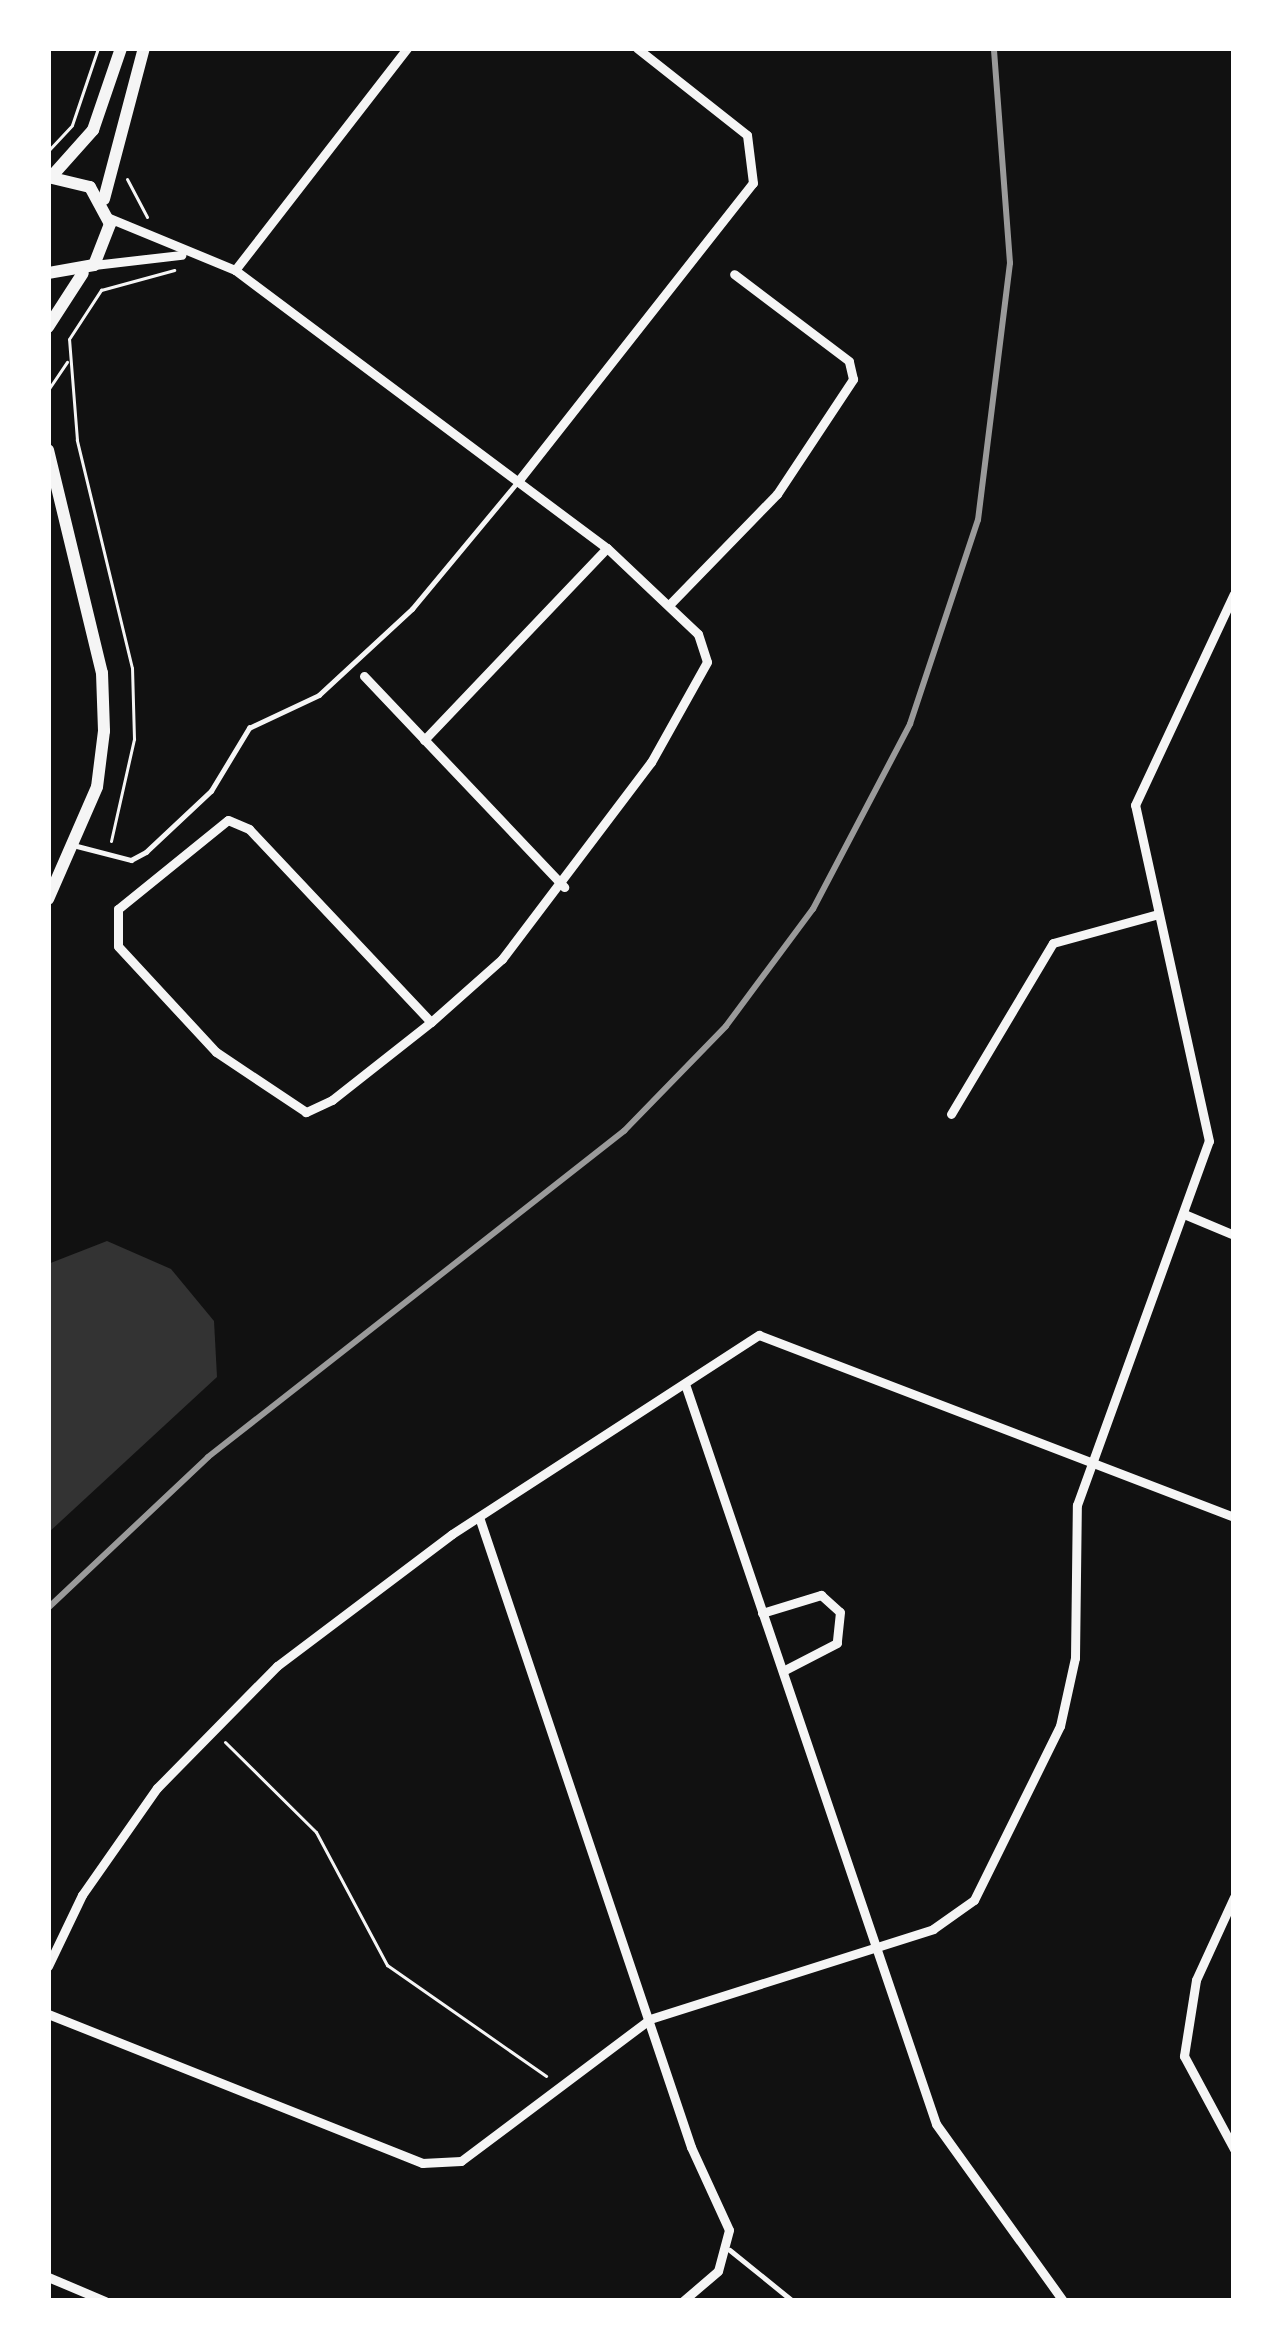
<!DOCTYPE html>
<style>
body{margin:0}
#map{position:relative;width:1282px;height:2349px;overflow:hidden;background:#111;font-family:Barlow,sans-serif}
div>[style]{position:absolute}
.water>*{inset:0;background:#333}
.path>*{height:3px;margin:-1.5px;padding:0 1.5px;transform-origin:1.5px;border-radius:1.5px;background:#f5f5f5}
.service>*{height:4.5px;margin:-2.25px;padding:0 2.25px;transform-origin:2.25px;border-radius:2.25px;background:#f5f5f5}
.minor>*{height:9px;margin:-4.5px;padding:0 4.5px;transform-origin:4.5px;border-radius:4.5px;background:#f5f5f5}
.secondary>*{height:12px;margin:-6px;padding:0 6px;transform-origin:6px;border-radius:6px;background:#f5f5f5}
.rail>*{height:6px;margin:-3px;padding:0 3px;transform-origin:3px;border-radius:3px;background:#9a9a9a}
span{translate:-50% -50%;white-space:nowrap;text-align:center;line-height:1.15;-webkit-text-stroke:9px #fff;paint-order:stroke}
.frame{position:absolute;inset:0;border:51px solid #fff;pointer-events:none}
</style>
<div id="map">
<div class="water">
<div style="clip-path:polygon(107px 1241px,171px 1269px,214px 1321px,217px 1377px,48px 1533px,48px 1264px)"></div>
</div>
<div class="path">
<div style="left:48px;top:151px;width:35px;rotate:-47deg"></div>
<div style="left:72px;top:125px;width:81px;rotate:-71.3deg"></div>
<div style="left:127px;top:179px;width:43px;rotate:62.2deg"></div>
<div style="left:48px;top:390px;width:34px;rotate:-56deg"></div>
<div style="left:111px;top:841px;width:105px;rotate:-77.3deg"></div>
<div style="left:134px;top:739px;width:71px;rotate:-91.6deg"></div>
<div style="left:132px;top:668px;width:235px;rotate:-103.6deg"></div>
<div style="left:77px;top:440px;width:101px;rotate:-94.5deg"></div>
<div style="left:69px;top:339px;width:59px;rotate:-56.9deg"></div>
<div style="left:101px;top:290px;width:76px;rotate:-15.3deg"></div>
<div style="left:225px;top:1742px;width:128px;rotate:44.7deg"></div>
<div style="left:316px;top:1832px;width:151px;rotate:61.9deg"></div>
<div style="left:387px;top:1965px;width:194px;rotate:34.9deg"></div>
</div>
<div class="service">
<div style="left:77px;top:846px;width:56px;rotate:14.5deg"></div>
<div style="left:131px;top:860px;width:17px;rotate:-28deg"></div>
<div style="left:146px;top:852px;width:89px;rotate:-43.2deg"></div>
<div style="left:211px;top:791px;width:74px;rotate:-58.9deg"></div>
<div style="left:249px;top:728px;width:77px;rotate:-25.2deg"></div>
<div style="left:319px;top:695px;width:127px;rotate:-42.8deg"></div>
<div style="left:412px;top:609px;width:168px;rotate:-50.3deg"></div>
<div style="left:730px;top:2250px;width:81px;rotate:39deg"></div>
</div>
<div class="minor">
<div style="left:109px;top:218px;width:136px;rotate:22.4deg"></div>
<div style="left:235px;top:270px;width:281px;rotate:-52.2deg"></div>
<div style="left:94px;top:265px;width:88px;rotate:-6.6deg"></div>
<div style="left:235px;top:270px;width:464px;rotate:36.8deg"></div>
<div style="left:607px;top:548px;width:125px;rotate:43.4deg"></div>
<div style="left:698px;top:634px;width:29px;rotate:72deg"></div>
<div style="left:707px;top:662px;width:115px;rotate:119.2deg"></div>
<div style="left:651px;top:762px;width:247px;rotate:127.1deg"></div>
<div style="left:502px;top:959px;width:95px;rotate:138.4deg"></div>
<div style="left:431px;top:1022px;width:126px;rotate:141.8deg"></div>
<div style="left:332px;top:1100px;width:29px;rotate:155deg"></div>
<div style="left:306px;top:1112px;width:108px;rotate:-146.3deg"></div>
<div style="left:216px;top:1052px;width:144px;rotate:-132.8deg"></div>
<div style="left:118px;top:946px;width:37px;rotate:-90deg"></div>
<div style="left:118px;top:909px;width:141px;rotate:-39deg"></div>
<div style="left:228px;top:820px;width:23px;rotate:23deg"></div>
<div style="left:249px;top:829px;width:265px;rotate:46.7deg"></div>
<div style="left:519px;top:480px;width:378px;rotate:-51.8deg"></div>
<div style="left:753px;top:183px;width:48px;rotate:-97.1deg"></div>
<div style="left:747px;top:135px;width:140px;rotate:-141.7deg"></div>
<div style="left:669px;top:605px;width:155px;rotate:-45.8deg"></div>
<div style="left:777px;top:494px;width:138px;rotate:-56.5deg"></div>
<div style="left:853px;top:379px;width:18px;rotate:-103deg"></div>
<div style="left:849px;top:361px;width:144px;rotate:-142.9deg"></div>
<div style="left:364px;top:676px;width:291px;rotate:46.5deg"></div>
<div style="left:424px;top:740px;width:265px;rotate:-46.4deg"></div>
<div style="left:951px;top:1114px;width:199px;rotate:-59.2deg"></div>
<div style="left:1053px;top:943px;width:106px;rotate:-15.4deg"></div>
<div style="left:1184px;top:1214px;width:54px;rotate:22.8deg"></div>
<div style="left:685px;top:1384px;width:781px;rotate:71.26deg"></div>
<div style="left:936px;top:2124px;width:218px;rotate:54.3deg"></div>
<div style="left:479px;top:1517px;width:665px;rotate:71.4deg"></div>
<div style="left:691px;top:2147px;width:91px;rotate:65.4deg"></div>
<div style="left:729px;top:2230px;width:42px;rotate:105deg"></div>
<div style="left:718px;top:2271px;width:46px;rotate:139.4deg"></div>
<div style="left:762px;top:1613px;width:62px;rotate:-17deg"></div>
<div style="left:821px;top:1595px;width:25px;rotate:42deg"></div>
<div style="left:840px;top:1612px;width:31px;rotate:96deg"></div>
<div style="left:837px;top:1643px;width:61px;rotate:152.6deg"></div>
<div style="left:1234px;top:1897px;width:91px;rotate:114.6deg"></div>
<div style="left:1196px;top:1980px;width:77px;rotate:99deg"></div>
<div style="left:1184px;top:2056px;width:106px;rotate:61.7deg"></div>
<div style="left:48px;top:1966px;width:79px;rotate:-64.4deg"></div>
<div style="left:82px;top:1895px;width:131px;rotate:-55deg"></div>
<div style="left:157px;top:1788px;width:171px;rotate:-45.5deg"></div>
<div style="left:277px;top:1666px;width:219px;rotate:-37deg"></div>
<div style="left:452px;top:1534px;width:366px;rotate:-33deg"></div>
<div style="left:759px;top:1335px;width:509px;rotate:20.96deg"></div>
<div style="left:48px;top:2014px;width:403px;rotate:21.7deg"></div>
<div style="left:422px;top:2163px;width:39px;rotate:-3deg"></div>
<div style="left:461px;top:2161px;width:236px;rotate:-36.9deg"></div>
<div style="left:650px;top:2019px;width:297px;rotate:-17.6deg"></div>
<div style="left:933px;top:1929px;width:50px;rotate:-35.3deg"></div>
<div style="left:974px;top:1900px;width:194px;rotate:-63.7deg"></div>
<div style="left:1060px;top:1726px;width:70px;rotate:-77.6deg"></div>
<div style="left:1075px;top:1658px;width:153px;rotate:-89.3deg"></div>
<div style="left:1077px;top:1505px;width:387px;rotate:-70.1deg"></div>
<div style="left:1209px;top:1141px;width:344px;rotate:-102.4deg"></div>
<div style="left:1135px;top:805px;width:233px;rotate:-64.9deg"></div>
<div style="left:48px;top:2277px;width:62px;rotate:22.8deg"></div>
</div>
<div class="secondary">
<div style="left:52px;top:176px;width:62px;rotate:-48.3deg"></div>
<div style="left:93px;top:130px;width:87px;rotate:-71.1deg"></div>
<div style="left:48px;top:177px;width:43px;rotate:13.4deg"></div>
<div style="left:90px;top:187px;width:42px;rotate:61.6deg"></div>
<div style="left:110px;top:224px;width:44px;rotate:111.3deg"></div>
<div style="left:94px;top:265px;width:47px;rotate:170.1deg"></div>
<div style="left:104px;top:199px;width:156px;rotate:-75.2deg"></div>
<div style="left:48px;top:327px;width:64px;rotate:-57.1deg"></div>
<div style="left:48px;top:450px;width:229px;rotate:76.4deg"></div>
<div style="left:102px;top:673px;width:58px;rotate:88deg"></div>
<div style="left:104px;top:731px;width:56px;rotate:97.1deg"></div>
<div style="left:97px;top:787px;width:122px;rotate:113.6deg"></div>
</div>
<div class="rail">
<div style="left:48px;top:1608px;width:220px;rotate:-43.3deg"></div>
<div style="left:208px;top:1457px;width:529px;rotate:-38.08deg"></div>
<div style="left:624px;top:1131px;width:146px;rotate:-45.8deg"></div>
<div style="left:726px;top:1026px;width:146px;rotate:-53.4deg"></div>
<div style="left:813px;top:909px;width:209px;rotate:-62.3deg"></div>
<div style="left:910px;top:724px;width:215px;rotate:-71.6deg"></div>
<div style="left:978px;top:520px;width:259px;rotate:-82.9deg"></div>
<div style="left:1010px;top:263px;width:216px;rotate:-94.3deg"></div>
</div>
<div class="frame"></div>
</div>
